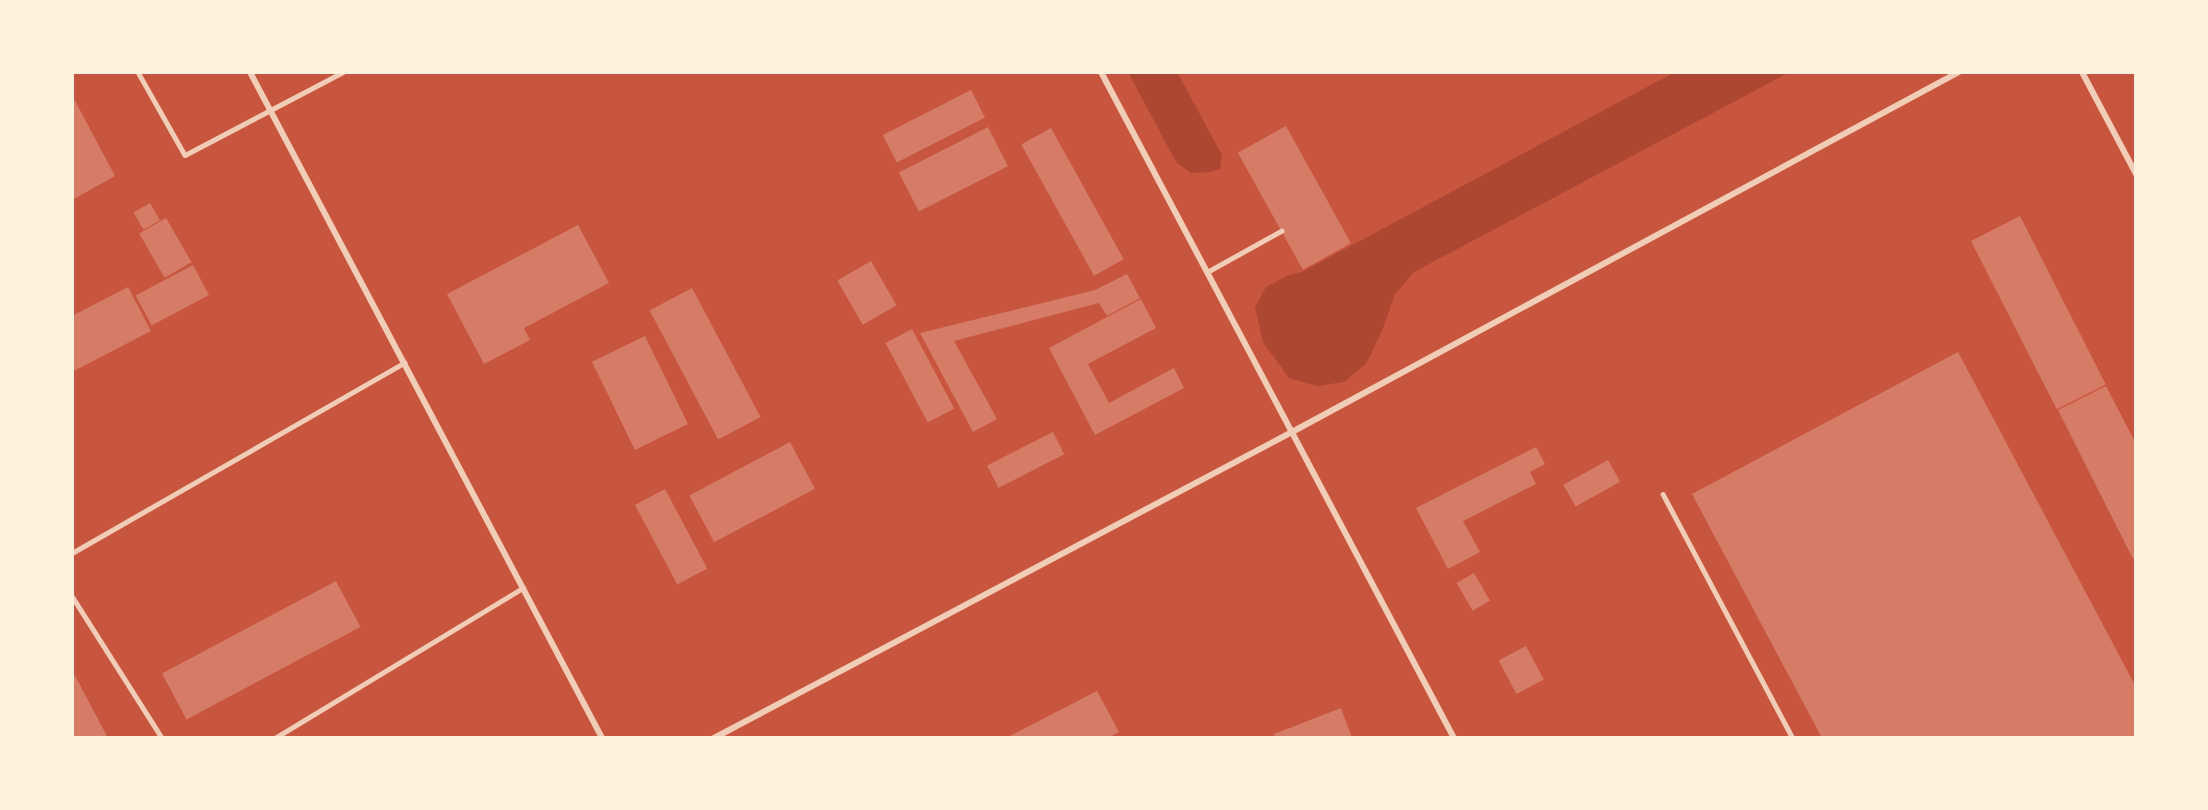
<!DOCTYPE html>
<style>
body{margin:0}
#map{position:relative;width:2208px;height:810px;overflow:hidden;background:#c8553d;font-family:Overpass,sans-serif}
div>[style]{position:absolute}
.green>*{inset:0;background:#ae4732}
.building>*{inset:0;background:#d67c66;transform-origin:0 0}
.service>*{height:4.5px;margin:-2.25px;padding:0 2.25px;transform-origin:2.25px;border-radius:2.25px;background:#f1ccb7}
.minor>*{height:6px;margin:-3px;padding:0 3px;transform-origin:3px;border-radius:3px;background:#f1ccb7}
span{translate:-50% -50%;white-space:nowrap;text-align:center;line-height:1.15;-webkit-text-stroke:5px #fff3e0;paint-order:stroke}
.frame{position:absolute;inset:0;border:74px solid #fff3e0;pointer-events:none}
</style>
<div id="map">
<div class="green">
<div style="clip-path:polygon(1128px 72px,1177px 72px,1222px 155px,1220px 169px,1209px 172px,1191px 173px,1176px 162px)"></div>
<div style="clip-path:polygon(1675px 72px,1790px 72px,1414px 272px,1395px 294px,1382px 331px,1366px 364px,1344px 382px,1317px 386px,1289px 378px,1263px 342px,1255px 307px,1266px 287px,1289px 275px,1302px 272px)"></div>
</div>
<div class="building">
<div style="left:971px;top:90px;width:31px;height:99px;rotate:63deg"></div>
<div style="clip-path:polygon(72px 95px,115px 176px,72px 200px)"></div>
<div style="left:1286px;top:126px;width:134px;height:55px;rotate:61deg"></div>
<div style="left:988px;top:127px;width:44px;height:100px;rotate:63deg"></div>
<div style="left:1051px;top:128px;width:150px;height:34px;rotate:61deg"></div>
<div style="left:150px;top:203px;width:20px;height:19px;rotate:60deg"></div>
<div style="left:2020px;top:216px;width:189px;height:55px;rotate:63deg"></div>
<div style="left:166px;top:218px;width:51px;height:31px;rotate:60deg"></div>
<div style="clip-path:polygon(578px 225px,609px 283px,524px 328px,530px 340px,484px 364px,447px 294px)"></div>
<div style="left:871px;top:261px;width:51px;height:39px;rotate:60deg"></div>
<div style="left:193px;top:265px;width:34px;height:65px;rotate:62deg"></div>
<div style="clip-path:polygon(1127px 274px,1140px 298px,1107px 316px,1099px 303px,954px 341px,997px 419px,973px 432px,920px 333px,1095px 290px)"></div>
<div style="clip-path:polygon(128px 287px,151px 331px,72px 372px,72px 316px)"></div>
<div style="left:692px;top:288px;width:146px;height:48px;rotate:62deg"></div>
<div style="clip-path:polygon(1141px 299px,1156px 328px,1088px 364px,1109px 403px,1174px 368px,1184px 388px,1095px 435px,1049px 348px)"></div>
<div style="left:912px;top:329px;width:90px;height:30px;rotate:62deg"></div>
<div style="left:645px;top:336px;width:98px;height:59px;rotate:64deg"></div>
<div style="clip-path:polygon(1958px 352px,2136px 687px,2136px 738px,1822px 738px,1692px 494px)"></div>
<div style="clip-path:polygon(2106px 386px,2136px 444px,2136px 557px,2133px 559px,2058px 410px)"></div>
<div style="left:1053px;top:432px;width:25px;height:74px;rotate:63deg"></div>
<div style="left:790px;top:442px;width:53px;height:114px;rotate:62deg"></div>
<div style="clip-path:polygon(1536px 447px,1545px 464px,1530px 472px,1536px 484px,1463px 521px,1480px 552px,1448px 569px,1416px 508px)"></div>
<div style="left:1608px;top:460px;width:25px;height:51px;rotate:61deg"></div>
<div style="left:665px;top:489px;width:90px;height:34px;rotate:62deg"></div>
<div style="left:1474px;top:573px;width:32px;height:20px;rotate:60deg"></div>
<div style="left:336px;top:581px;width:52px;height:197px;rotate:62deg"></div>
<div style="left:1526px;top:646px;width:38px;height:31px;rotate:62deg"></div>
<div style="clip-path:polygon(72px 670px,108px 738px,72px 738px)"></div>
<div style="clip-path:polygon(1097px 691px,1119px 732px,1107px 738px,1006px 738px)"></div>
<div style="clip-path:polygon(1341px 708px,1352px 738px,1275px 738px,1274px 734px)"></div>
</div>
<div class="service">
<div style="left:138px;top:72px;width:95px;rotate:60.5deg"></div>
<div style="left:185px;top:155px;width:178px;rotate:-27.7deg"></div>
<div style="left:1207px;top:272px;width:85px;rotate:-29deg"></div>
<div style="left:1663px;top:494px;width:276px;rotate:62deg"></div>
<div style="left:72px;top:553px;width:383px;rotate:-29.8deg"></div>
<div style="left:72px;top:596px;width:168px;rotate:57.6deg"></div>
<div style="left:275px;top:738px;width:290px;rotate:-31.2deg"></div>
</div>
<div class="minor">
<div style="left:250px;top:72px;width:753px;rotate:62.14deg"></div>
<div style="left:1101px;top:72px;width:754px;rotate:62.08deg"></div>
<div style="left:2082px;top:72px;width:115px;rotate:62.1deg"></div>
<div style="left:714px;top:738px;width:654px;rotate:-27.9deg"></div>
<div style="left:1292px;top:432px;width:758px;rotate:-28.36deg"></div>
</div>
<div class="frame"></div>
</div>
